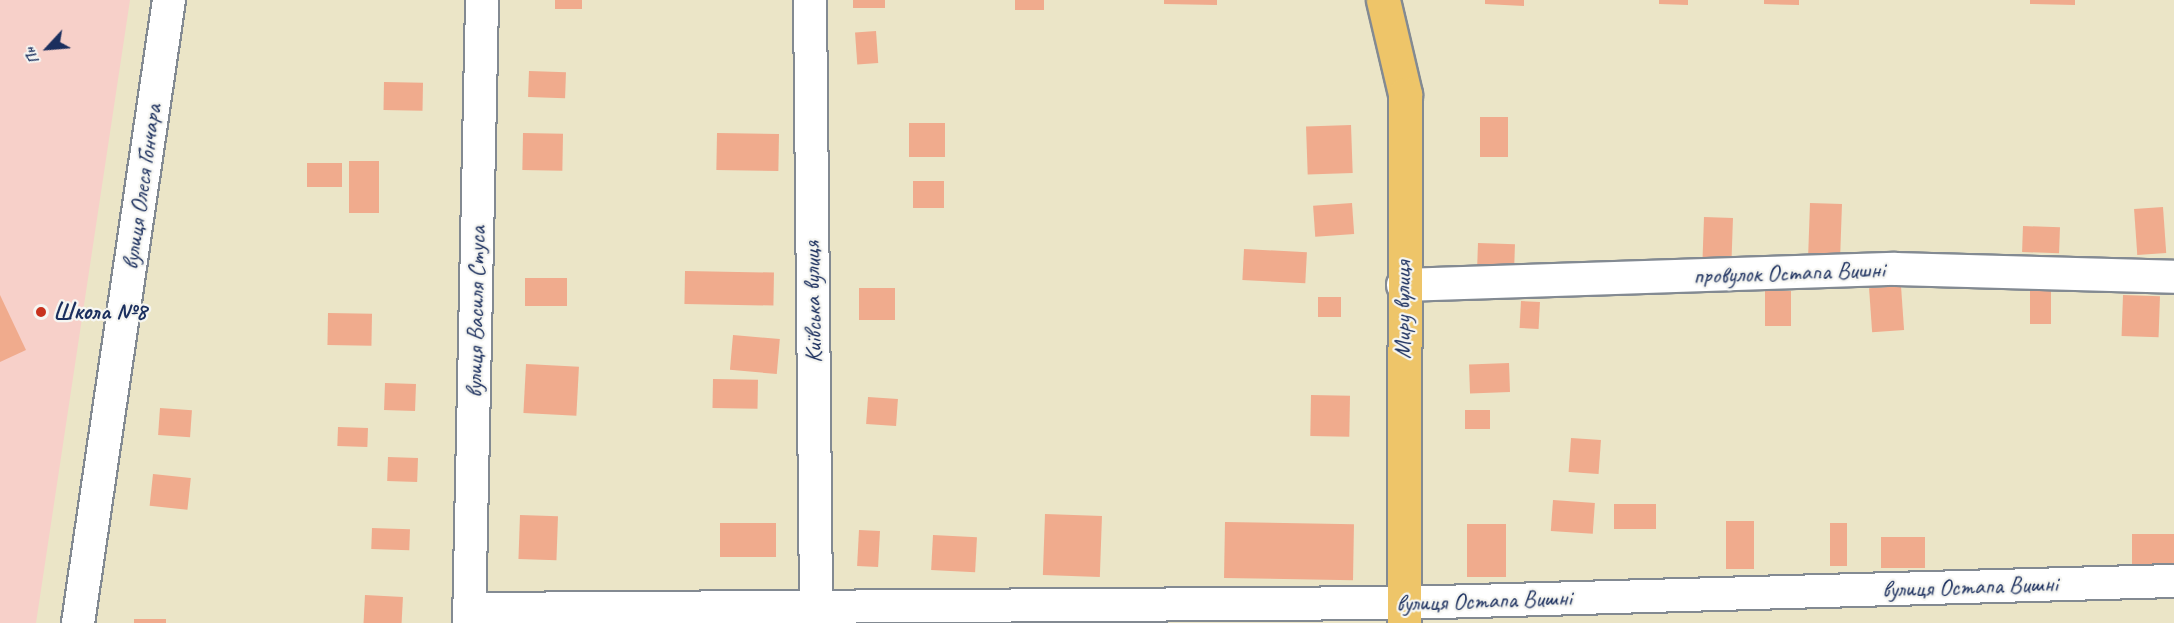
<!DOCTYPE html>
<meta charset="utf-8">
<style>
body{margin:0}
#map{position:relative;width:2174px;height:623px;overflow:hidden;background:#ebe5c7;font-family:Caveat,sans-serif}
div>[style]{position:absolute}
.built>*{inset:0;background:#f7d0c9}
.building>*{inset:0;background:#f0ab8d;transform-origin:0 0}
.roads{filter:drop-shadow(2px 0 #838a92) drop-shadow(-2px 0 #838a92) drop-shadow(0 2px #838a92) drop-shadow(0 -2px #838a92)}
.minor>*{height:32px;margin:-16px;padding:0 16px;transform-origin:16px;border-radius:16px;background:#fff}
.major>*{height:33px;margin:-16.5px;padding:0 16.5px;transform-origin:16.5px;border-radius:16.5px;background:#eec569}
.dots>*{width:16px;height:16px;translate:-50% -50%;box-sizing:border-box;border:3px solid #f6f6f2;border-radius:50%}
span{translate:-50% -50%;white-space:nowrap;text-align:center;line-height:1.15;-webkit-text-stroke:4.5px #f6f6f2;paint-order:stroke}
.street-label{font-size:24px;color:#1b2f5e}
.poi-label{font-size:24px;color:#1b2f5e;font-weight:700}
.left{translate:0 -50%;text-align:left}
.north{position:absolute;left:18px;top:18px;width:60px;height:60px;-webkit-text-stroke:4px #f6f6f2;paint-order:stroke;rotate:244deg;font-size:16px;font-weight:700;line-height:24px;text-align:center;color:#1b2f5e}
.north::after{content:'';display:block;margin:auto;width:21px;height:27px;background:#1b2f5e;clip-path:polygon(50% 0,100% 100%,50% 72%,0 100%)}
</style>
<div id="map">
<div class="built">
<div style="clip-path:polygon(0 0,130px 0,36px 623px,0 623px)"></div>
</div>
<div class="building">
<div style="left:555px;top:0;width:27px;height:9px"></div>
<div style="left:853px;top:0;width:32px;height:8px"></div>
<div style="left:1015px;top:0;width:29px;height:10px"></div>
<div style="clip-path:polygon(1164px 0,1217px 0,1217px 5px,1164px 4px)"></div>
<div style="clip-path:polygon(1485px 0,1524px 0,1524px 6px,1485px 4px)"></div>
<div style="clip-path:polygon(1659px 0,1688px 0,1688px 5px,1659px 4px)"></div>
<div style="clip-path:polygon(1764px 0,1799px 0,1799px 5px,1764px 4px)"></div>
<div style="clip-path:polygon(2030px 0,2075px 0,2075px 5px,2030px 4px)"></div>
<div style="left:876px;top:31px;width:32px;height:21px;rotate:86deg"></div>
<div style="left:529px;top:71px;width:37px;height:26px;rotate:2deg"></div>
<div style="left:384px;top:82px;width:39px;height:28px;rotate:1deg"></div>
<div style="left:1480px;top:117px;width:28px;height:40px"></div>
<div style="left:909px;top:123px;width:36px;height:34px"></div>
<div style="left:1351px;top:125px;width:48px;height:45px;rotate:88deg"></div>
<div style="left:523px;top:133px;width:40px;height:37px;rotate:1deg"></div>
<div style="left:717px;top:133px;width:62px;height:37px;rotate:1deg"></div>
<div style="left:349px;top:161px;width:30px;height:52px"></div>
<div style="left:307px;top:163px;width:35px;height:24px"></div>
<div style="left:913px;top:181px;width:31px;height:27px"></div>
<div style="left:1352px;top:203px;width:31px;height:39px;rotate:86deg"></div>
<div style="left:1810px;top:203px;width:32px;height:53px;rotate:2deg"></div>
<div style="left:2163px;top:207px;width:46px;height:29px;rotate:86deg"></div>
<div style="left:1704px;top:217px;width:29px;height:41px;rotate:2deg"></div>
<div style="left:2023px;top:226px;width:37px;height:26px;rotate:2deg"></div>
<div style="left:1478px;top:243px;width:37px;height:24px;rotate:2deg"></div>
<div style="left:1244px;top:249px;width:63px;height:31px;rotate:3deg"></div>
<div style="left:685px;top:271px;width:89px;height:33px;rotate:1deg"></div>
<div style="left:525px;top:278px;width:42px;height:28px"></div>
<div style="left:1901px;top:286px;width:44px;height:32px;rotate:86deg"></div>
<div style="left:859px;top:288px;width:36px;height:32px"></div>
<div style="left:2030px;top:289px;width:21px;height:35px"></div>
<div style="left:1765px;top:291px;width:26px;height:35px"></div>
<div style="clip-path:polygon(0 295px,26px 350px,0 362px)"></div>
<div style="left:2123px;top:295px;width:37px;height:41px;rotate:2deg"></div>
<div style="left:1318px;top:297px;width:23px;height:20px"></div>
<div style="left:1521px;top:301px;width:19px;height:27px;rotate:3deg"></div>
<div style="left:328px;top:313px;width:44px;height:32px;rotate:1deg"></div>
<div style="left:733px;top:335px;width:47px;height:35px;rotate:5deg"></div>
<div style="left:1509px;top:363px;width:29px;height:40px;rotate:88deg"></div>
<div style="left:526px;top:364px;width:53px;height:49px;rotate:3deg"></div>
<div style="left:713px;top:379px;width:45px;height:29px;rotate:1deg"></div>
<div style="left:385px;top:383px;width:31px;height:27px;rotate:2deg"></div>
<div style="left:1311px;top:395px;width:39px;height:41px;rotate:1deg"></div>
<div style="left:868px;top:397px;width:30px;height:27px;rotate:4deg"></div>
<div style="left:160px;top:408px;width:32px;height:27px;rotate:4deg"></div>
<div style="left:1465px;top:410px;width:25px;height:19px"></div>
<div style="left:338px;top:427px;width:30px;height:19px;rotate:2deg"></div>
<div style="left:1571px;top:438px;width:30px;height:34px;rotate:4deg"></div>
<div style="left:388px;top:457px;width:30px;height:24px;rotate:2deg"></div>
<div style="left:153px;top:474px;width:38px;height:32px;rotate:6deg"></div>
<div style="left:1553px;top:500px;width:42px;height:31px;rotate:4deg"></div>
<div style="left:1656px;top:504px;width:25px;height:42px;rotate:90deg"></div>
<div style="left:1045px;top:514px;width:57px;height:61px;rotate:2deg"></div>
<div style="left:520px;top:515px;width:38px;height:44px;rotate:2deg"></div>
<div style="left:1726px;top:521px;width:28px;height:48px"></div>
<div style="left:1225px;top:522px;width:129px;height:56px;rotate:1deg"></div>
<div style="left:720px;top:523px;width:56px;height:34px"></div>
<div style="left:1830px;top:523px;width:17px;height:43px"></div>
<div style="left:1467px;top:524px;width:39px;height:53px"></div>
<div style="left:372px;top:528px;width:38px;height:21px;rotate:2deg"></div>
<div style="left:859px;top:530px;width:21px;height:36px;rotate:3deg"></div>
<div style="left:2174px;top:534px;width:34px;height:42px;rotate:90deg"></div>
<div style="left:933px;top:535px;width:44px;height:35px;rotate:3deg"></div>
<div style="left:1881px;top:537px;width:44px;height:31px"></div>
<div style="left:365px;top:595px;width:38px;height:28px;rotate:3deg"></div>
<div style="left:134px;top:619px;width:32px;height:4px"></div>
</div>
<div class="roads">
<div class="minor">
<div style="left:810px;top:0;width:604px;rotate:89.43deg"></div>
<div style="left:1403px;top:285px;width:492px;rotate:-1.9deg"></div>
<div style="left:1895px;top:269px;width:279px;rotate:1.6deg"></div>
<div style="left:470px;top:609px;width:934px;rotate:-0.37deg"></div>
<div style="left:1404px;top:603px;width:770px;rotate:-1.64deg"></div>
<div style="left:78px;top:623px;width:630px;rotate:-81.69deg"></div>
<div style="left:469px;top:623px;width:623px;rotate:-88.8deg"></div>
</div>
<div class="major">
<div style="left:1383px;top:0;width:97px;rotate:76.8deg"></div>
<div style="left:1405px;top:94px;width:529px;rotate:90.11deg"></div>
</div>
</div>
<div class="dots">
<div style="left:41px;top:312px;background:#c8321e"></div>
</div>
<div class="street-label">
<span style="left:142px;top:187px;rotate:-82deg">вулиця Олеся Гончара</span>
<span style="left:1789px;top:273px;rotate:-2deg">провулок Остапа Вишні</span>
<span style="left:813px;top:302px;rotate:-91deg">Київська вулиця</span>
<span style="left:1403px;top:310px;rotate:-90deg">Миру вулиця</span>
<span style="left:476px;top:312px;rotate:-89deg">вулиця Василя Стуса</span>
<span style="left:1970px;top:587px;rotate:-2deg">вулиця Остапа Вишні</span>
<span style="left:1484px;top:601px;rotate:-2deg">вулиця Остапа Вишні</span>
</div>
<div class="poi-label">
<span class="left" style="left:53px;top:312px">Школа №8</span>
</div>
<div class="north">Пн</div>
</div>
